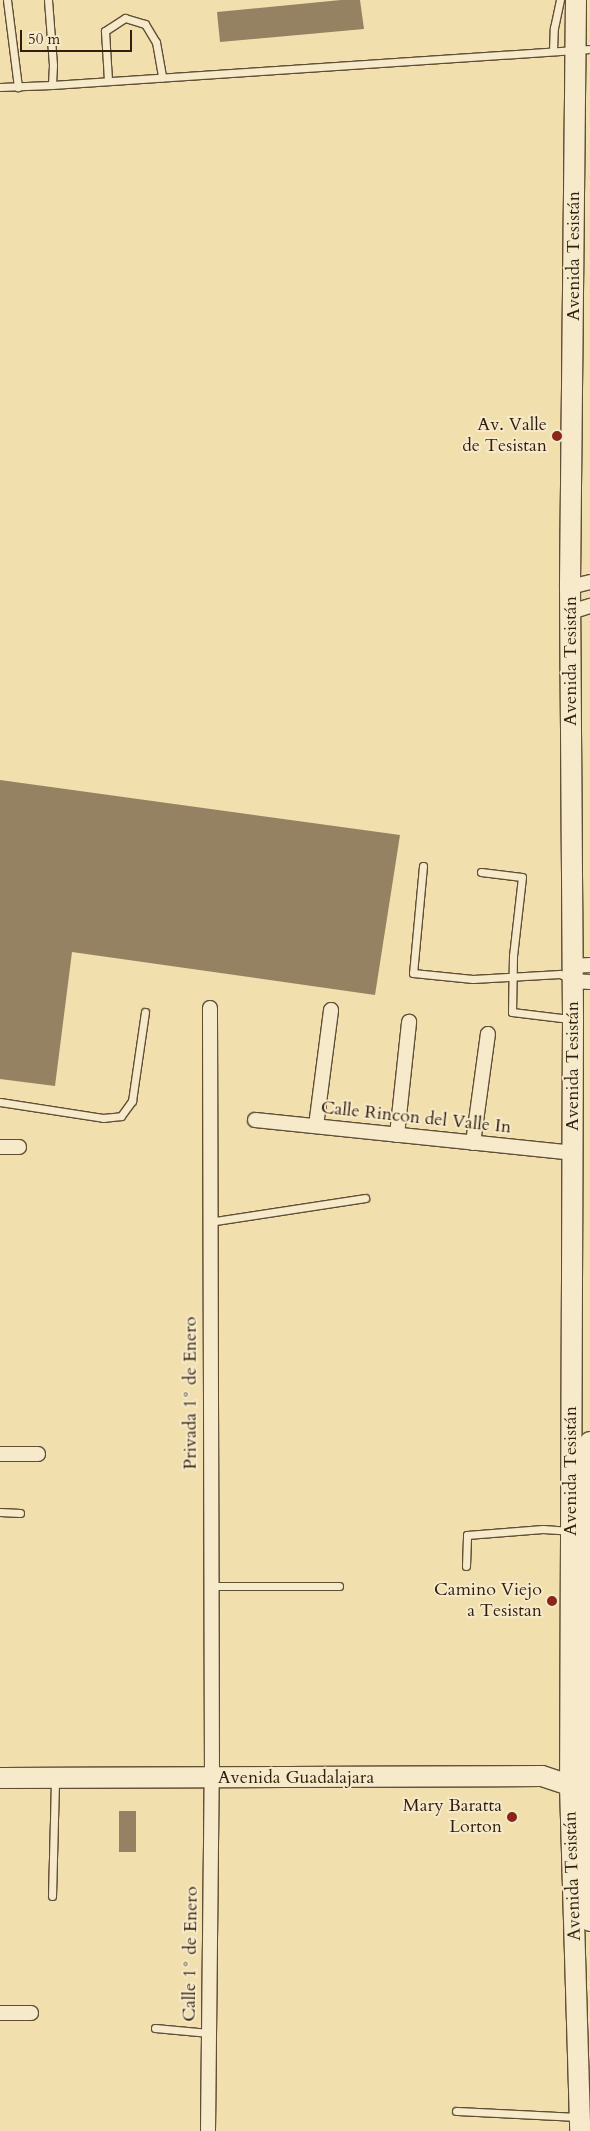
<!DOCTYPE html>
<meta charset="utf-8">
<style>
body{margin:0}
#map{position:relative;width:590px;height:2131px;overflow:hidden;background:#f1dfae;font-family:Cardo,serif}
div>[style]{position:absolute}
.building>*{inset:0;background:#958262;transform-origin:0 0}
.roads{filter:drop-shadow(1px 0 #614e37) drop-shadow(-1px 0 #614e37) drop-shadow(0 1px #614e37) drop-shadow(0 -1px #614e37)}
.lane>*{height:7px;margin:-3.5px;padding:0 3.5px;transform-origin:3.5px;border-radius:3.5px;background:#f6eaca}
.street>*{height:14px;margin:-7px;padding:0 7px;transform-origin:7px;border-radius:7px;background:#f6eaca}
.secondary>*{height:20px;margin:-10px;padding:0 10px;transform-origin:10px;border-radius:10px;background:#f6eaca}
.dots>*{width:14px;height:14px;translate:-50% -50%;box-sizing:border-box;border:2px solid #f6eaca;border-radius:50%}
span{translate:-50% -50%;white-space:nowrap;text-align:center;line-height:1.15;-webkit-text-stroke:4px #f6eaca;paint-order:stroke}
.street-label{font-size:18px;color:#311e0f}
.poi-label{font-size:18px;color:#311e0f}
.right{translate:-100% -50%;text-align:right}
.scale{position:absolute;left:20px;top:30px;width:112px;height:22px;box-sizing:border-box;border:2px solid #311e0f;border-top:0;padding-left:6px;font-size:15px;line-height:18px;white-space:nowrap;color:#311e0f;-webkit-text-stroke:4px #f6eaca;paint-order:stroke}
</style>
<div id="map">
<div class="building">
<div style="clip-path:polygon(341px 0,360px 0,364px 29px,220px 42px,217px 12px)"></div>
<div style="clip-path:polygon(0 780px,400px 835px,375px 995px,72px 952px,55px 1086px,0 1079px)"></div>
<div style="left:119px;top:1811px;width:17px;height:41px"></div>
</div>
<div class="roads">
<div class="lane">
<div style="left:7px;top:0;width:88px;rotate:82.8deg"></div>
<div style="left:48px;top:0;width:65px;rotate:85.6deg"></div>
<div style="left:53px;top:65px;width:20px;rotate:93deg"></div>
<div style="left:52px;top:85px;width:539px;rotate:-3.83deg"></div>
<div style="left:553px;top:51px;width:23px;rotate:-88deg"></div>
<div style="left:554px;top:28px;width:29px;rotate:-78deg"></div>
<div style="left:108px;top:80px;width:49px;rotate:-93.5deg"></div>
<div style="left:105px;top:31px;width:24px;rotate:-33deg"></div>
<div style="left:125px;top:18px;width:21px;rotate:17deg"></div>
<div style="left:145px;top:24px;width:21px;rotate:59deg"></div>
<div style="left:156px;top:42px;width:36px;rotate:80deg"></div>
<div style="left:0;top:87px;width:52px;rotate:-2.2deg"></div>
<div style="left:423px;top:866px;width:107px;rotate:95.3deg"></div>
<div style="left:413px;top:973px;width:60px;rotate:5.7deg"></div>
<div style="left:473px;top:979px;width:87px;rotate:-3.3deg"></div>
<div style="left:560px;top:974px;width:11px;rotate:27deg"></div>
<div style="left:481px;top:872px;width:41px;rotate:7deg"></div>
<div style="left:522px;top:877px;width:80px;rotate:96.5deg"></div>
<div style="left:513px;top:956px;width:56px;rotate:91deg"></div>
<div style="left:512px;top:1012px;width:58px;rotate:6.9deg"></div>
<div style="left:0;top:1102px;width:104px;rotate:8.8deg"></div>
<div style="left:103px;top:1118px;width:18px;rotate:-6deg"></div>
<div style="left:121px;top:1116px;width:19px;rotate:-54deg"></div>
<div style="left:132px;top:1101px;width:90px;rotate:-81.7deg"></div>
<div style="left:209px;top:1222px;width:158px;rotate:-8.7deg"></div>
<div style="left:0;top:1512px;width:20px;rotate:3deg"></div>
<div style="left:466px;top:1566px;width:31px;rotate:-88deg"></div>
<div style="left:467px;top:1535px;width:76px;rotate:-4.5deg"></div>
<div style="left:543px;top:1529px;width:27px;rotate:4deg"></div>
<div style="left:211px;top:1586px;width:128px"></div>
<div style="left:52px;top:1896px;width:117px;rotate:-88.5deg"></div>
<div style="left:155px;top:2028px;width:54px;rotate:5.3deg"></div>
<div style="left:456px;top:2111px;width:123px;rotate:2.8deg"></div>
</div>
<div class="street">
<div style="left:570px;top:587px;width:21px;rotate:-14deg"></div>
<div style="left:571px;top:612px;width:20px;rotate:-18deg"></div>
<div style="left:572px;top:966px;width:18px;rotate:-3deg"></div>
<div style="left:573px;top:981px;width:17px;rotate:3deg"></div>
<div style="left:255px;top:1120px;width:319px;rotate:5.9deg"></div>
<div style="left:316px;top:1126px;width:117px;rotate:-82.6deg"></div>
<div style="left:397px;top:1135px;width:114px;rotate:-83.9deg"></div>
<div style="left:473px;top:1143px;width:110px;rotate:-82.2deg"></div>
<div style="left:0;top:1147px;width:19px"></div>
<div style="left:0;top:1454px;width:38px"></div>
<div style="left:0;top:2013px;width:31px"></div>
<div style="left:208px;top:2131px;width:353px;rotate:-89.4deg"></div>
<div style="left:212px;top:1778px;width:770px;rotate:-90.15deg"></div>
</div>
<div class="secondary">
<div style="left:576px;top:0;width:587px;rotate:90.59deg"></div>
<div style="left:570px;top:587px;width:432px;rotate:89.6deg"></div>
<div style="left:573px;top:1019px;width:767px;rotate:90.22deg"></div>
<div style="left:570px;top:1786px;width:345px;rotate:88.3deg"></div>
<div style="left:590px;top:1442px;width:349px;rotate:90.5deg"></div>
<div style="left:587px;top:1791px;width:130px;rotate:88.7deg"></div>
<div style="left:0;top:1778px;width:542px;rotate:-0.21deg"></div>
<div style="left:542px;top:1776px;width:47px;rotate:18.4deg"></div>
</div>
</div>
<div class="dots">
<div style="left:557px;top:436px;background:#8f2418"></div>
<div style="left:552px;top:1601px;background:#8f2418"></div>
<div style="left:512px;top:1817px;background:#8f2418"></div>
</div>
<div class="street-label">
<span style="left:574px;top:256px;rotate:-90deg">Avenida Tesistán</span>
<span style="left:571px;top:661px;rotate:-90deg">Avenida Tesistán</span>
<span style="left:573px;top:1066px;rotate:-90deg">Avenida Tesistán</span>
<span style="left:416px;top:1118px;rotate:6deg">Calle Rincon del Valle In</span>
<span style="left:191px;top:1393px;rotate:-90deg">Privada 1° de Enero</span>
<span style="left:571px;top:1471px;rotate:-90deg">Avenida Tesistán</span>
<span style="left:296px;top:1778px">Avenida Guadalajara</span>
<span style="left:573px;top:1876px;rotate:-92deg">Avenida Tesistán</span>
<span style="left:191px;top:1954px;rotate:-89deg">Calle 1° de Enero</span>
</div>
<div class="poi-label">
<span class="right" style="left:547px;top:436px">Av. Valle<br>de Tesistan</span>
<span class="right" style="left:542px;top:1601px">Camino Viejo<br>a Tesistan</span>
<span class="right" style="left:502px;top:1817px">Mary Baratta<br>Lorton</span>
</div>
<div class="scale">50 m</div>
</div>
